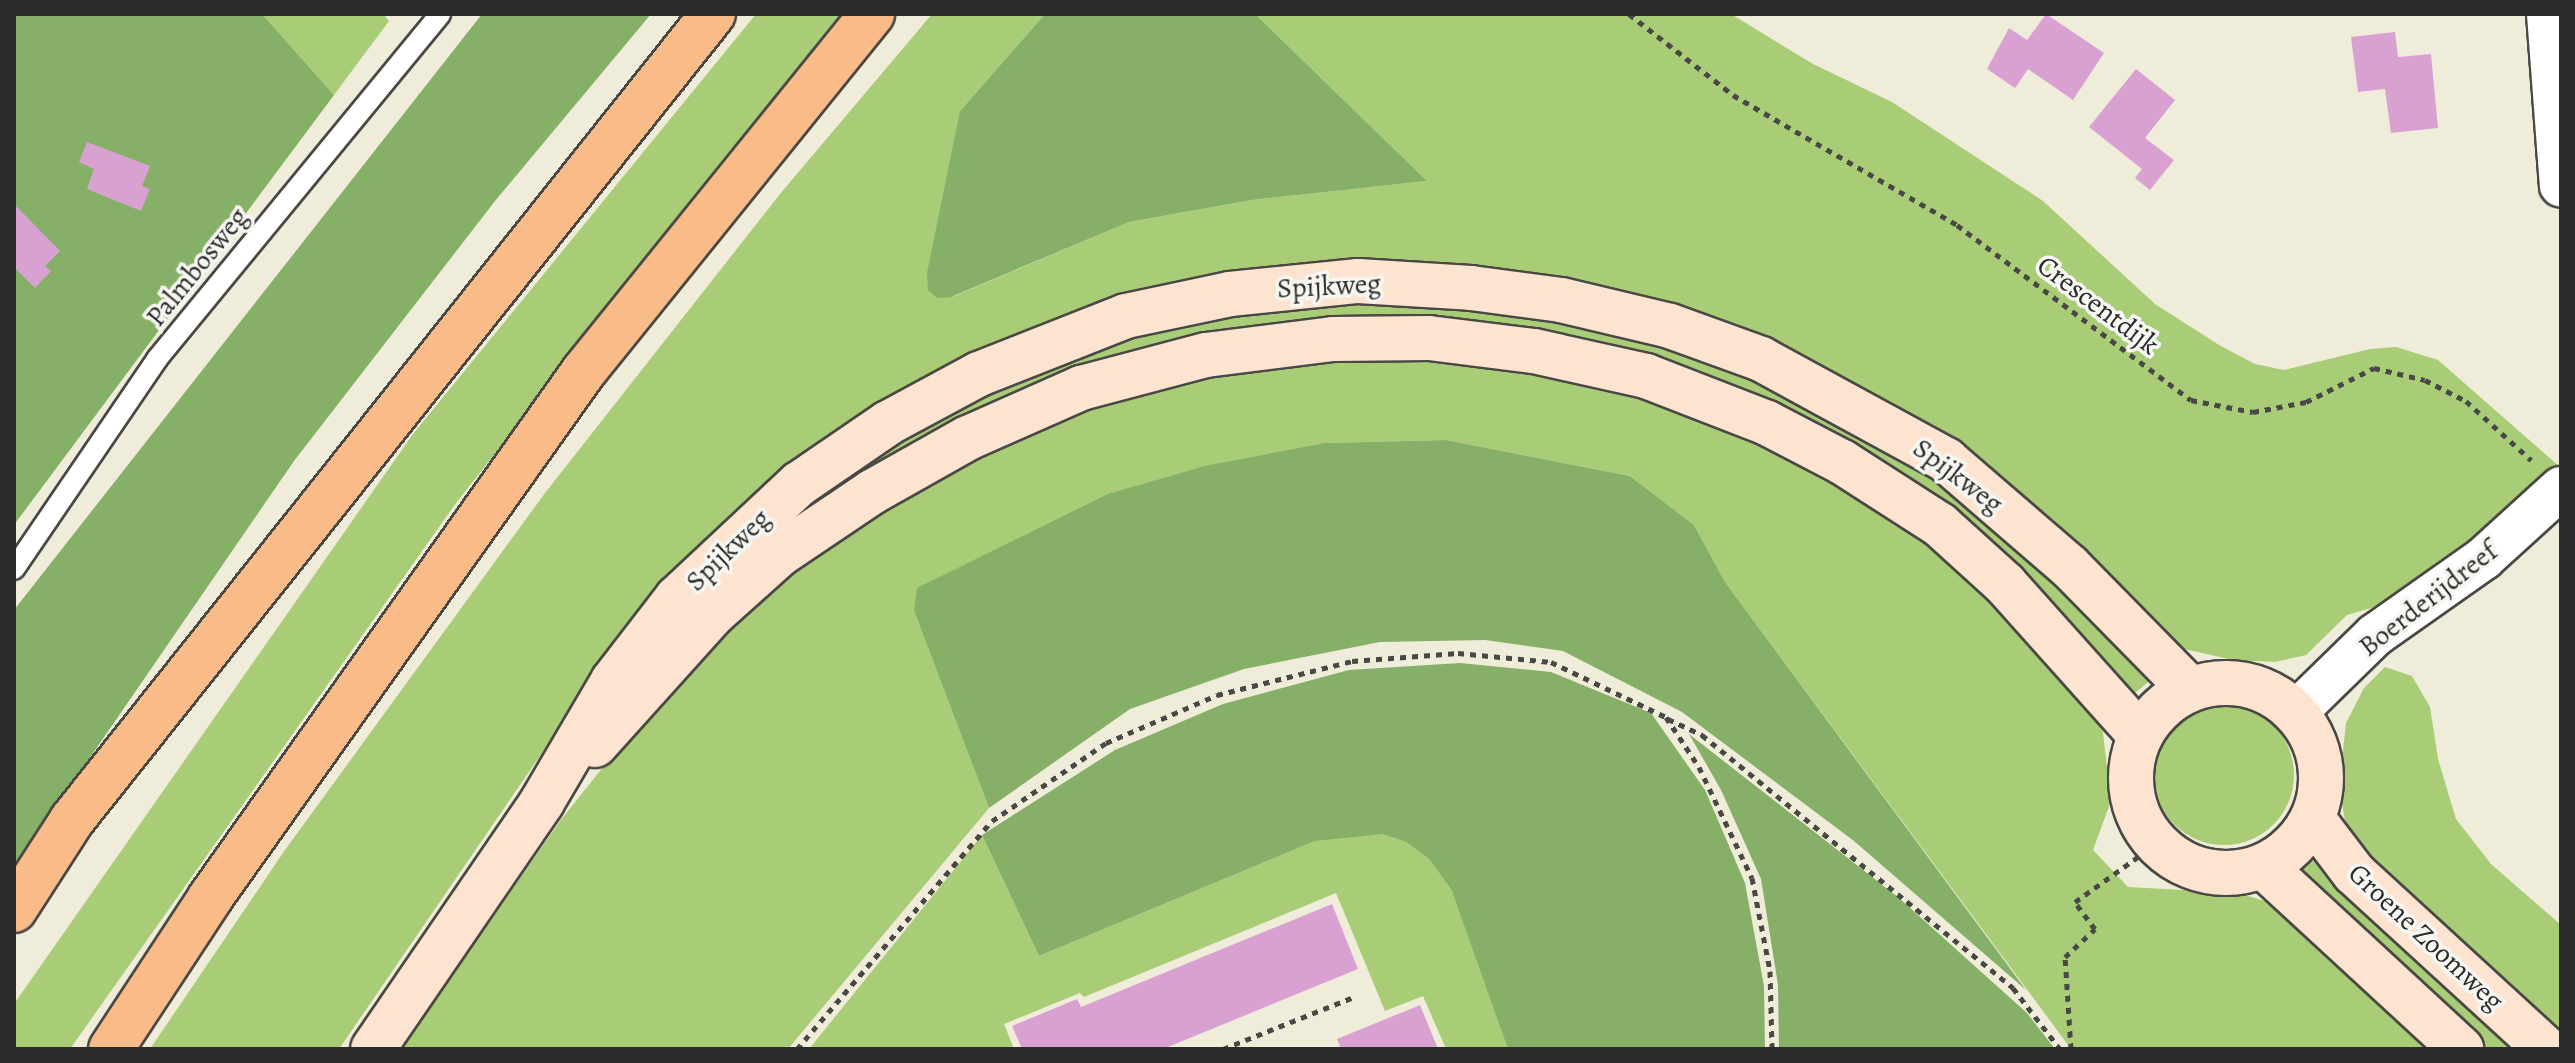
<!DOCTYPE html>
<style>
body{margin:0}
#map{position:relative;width:2575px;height:1063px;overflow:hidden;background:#f0ecda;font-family:Alegreya,serif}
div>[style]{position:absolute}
.green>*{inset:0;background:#a9cc76}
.round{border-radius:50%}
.forest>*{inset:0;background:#86b067}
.building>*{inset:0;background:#d8a1d2}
.path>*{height:5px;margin-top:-2.5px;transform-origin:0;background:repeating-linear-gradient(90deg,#494845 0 6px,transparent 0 12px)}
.roads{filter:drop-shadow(2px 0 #494845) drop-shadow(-2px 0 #494845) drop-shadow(0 2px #494845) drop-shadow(0 -2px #494845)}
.lane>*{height:20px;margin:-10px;padding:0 10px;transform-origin:10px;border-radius:10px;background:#fff}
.street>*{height:42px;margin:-21px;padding:0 21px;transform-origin:21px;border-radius:21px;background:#fff}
.secondary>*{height:44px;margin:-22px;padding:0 22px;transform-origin:22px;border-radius:22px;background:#fde4d0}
.secondary>.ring{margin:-22px;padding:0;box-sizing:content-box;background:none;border:44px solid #fde4d0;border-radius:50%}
.highway>*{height:44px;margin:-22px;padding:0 22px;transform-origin:22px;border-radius:22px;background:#f9bc89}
span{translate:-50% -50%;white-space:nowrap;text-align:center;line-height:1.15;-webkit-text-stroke:7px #f6f6f2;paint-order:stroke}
.street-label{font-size:28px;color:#2b2b2b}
.frame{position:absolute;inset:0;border:16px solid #2b2b2b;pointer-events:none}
</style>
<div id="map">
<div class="green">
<div style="clip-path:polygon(262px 14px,383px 14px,389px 21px,334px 95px)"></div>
<div style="clip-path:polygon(756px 14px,843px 14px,456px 503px,70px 1049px,14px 1049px,14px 1004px,413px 434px)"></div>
<div style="clip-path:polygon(932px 14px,1045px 14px,960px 111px,952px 297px,1129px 222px,1252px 200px,1427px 181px,1255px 14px,1731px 14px,1813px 64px,1892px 102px,2043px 201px,2155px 304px,2219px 345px,2255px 364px,2284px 370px,2370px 349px,2396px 347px,2438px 360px,2561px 468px,2409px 597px,2347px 615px,2306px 655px,2275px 662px,2233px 660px,2180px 648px,1886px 411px,1427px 271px,946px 375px,570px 712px,339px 1049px,150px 1049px,285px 850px,545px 493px,780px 194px)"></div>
<div style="clip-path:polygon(1341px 296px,1500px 301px,1722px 359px,1979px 504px,2153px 678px,2129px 698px,1950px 517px,1493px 331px,1082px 377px,754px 541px,903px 431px,1131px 328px)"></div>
<div style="clip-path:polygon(1448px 354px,1622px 390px,1789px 448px,1956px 557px,2101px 716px,2111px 801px,2093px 850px,2128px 887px,2238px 893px,2268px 902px,2296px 920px,2442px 1049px,2071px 1049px,1725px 582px,1694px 525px,1630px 476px,1446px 440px,1325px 443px,914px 611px,989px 808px,788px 1049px,401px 1049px,560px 821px,690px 658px,858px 516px,1077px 407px,1251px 360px)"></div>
<div style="clip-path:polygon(2385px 667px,2412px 676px,2430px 707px,2438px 759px,2456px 819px,2491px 864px,2561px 925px,2561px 1041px,2348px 838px,2339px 787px,2346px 723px,2364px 688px)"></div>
<div class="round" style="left:2154px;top:705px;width:140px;height:140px"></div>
<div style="clip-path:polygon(1354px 834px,1382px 834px,1406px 842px,1429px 859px,1452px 891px,1470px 935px,1508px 1049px,1446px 1049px,1423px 996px,1385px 1011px,1336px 893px,1084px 997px,1080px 993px,1004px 1024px,1014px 1049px,809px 1049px,982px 835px,1039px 956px,1315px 841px)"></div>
<div style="clip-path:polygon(2320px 855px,2525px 1049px,2480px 1049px,2297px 874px)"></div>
</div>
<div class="forest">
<div style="clip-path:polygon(14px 14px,262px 14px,334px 95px,14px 525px)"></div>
<div style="clip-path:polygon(482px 14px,651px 14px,495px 201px,294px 461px,14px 868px,14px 610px)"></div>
<div style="clip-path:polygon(1045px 14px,1255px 14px,1427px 181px,1252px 200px,1129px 222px,951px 297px,937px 298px,928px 290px,927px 273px,960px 111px)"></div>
<div style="clip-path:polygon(1446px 440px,1630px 476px,1694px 525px,1725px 582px,2026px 990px,1854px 841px,1682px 712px,1563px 651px,1485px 640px,1380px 642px,1244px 669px,1130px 709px,989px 808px,914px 611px,917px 588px,1108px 494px,1205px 466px,1325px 443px)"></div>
<div style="clip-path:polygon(1460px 663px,1551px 672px,1651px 713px,1705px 790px,1745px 883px,1764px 986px,1765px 1049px,1508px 1049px,1452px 891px,1429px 859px,1406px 842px,1382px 834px,1315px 841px,1039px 956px,982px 835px,1115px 750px,1223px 704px,1349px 670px)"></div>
<div style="clip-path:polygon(1689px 734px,1899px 898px,2027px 1013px,2055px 1049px,1779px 1049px,1778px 985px,1761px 879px,1721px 790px)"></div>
</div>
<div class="building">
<div style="clip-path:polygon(2046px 14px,2104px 53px,2073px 100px,2028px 69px,2015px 88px,1987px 69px,2009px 28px,2027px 40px)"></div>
<div style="clip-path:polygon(2395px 32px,2398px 57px,2431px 54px,2438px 128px,2391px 133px,2385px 89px,2358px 92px,2351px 37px)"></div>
<div style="clip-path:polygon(2136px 69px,2175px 100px,2145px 138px,2174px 160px,2150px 190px,2135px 178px,2142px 169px,2089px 127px)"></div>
<div style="clip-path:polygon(87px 142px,150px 166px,142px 186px,150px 189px,141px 211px,87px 189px,94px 169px,79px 162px)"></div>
<div style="clip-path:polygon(14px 204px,60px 251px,45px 266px,51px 271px,35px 288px,14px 267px)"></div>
<div style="clip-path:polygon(1332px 904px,1358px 969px,1163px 1049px,1022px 1049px,1012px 1026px,1077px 999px,1081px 1007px)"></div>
<div style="clip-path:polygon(1420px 1005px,1438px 1049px,1341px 1049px,1337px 1039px)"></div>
</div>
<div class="path">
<div style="left:1629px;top:14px;width:132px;rotate:37.9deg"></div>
<div style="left:1733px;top:95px;width:259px;rotate:30.1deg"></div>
<div style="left:1957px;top:225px;width:292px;rotate:36.8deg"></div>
<div style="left:2191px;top:400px;width:63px;rotate:11deg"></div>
<div style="left:2253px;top:412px;width:54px;rotate:-10.7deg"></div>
<div style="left:2306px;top:402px;width:76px;rotate:-26.6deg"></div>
<div style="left:2374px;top:368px;width:52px;rotate:13.2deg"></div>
<div style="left:2425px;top:380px;width:46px;rotate:27.1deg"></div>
<div style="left:2466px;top:401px;width:88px;rotate:42.2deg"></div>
<div style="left:1668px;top:719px;width:38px;rotate:25deg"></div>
<div style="left:1702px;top:735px;width:401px;rotate:39.1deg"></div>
<div style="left:2013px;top:988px;width:77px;rotate:52.4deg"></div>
<div style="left:797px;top:1049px;width:300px;rotate:-49.5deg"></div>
<div style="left:992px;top:821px;width:138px;rotate:-34.4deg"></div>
<div style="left:1106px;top:743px;width:121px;rotate:-23.4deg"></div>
<div style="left:1217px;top:695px;width:139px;rotate:-14.1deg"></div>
<div style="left:1352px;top:661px;width:106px;rotate:-4.3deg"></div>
<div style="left:1458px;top:653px;width:93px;rotate:5.5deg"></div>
<div style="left:1551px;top:662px;width:127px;rotate:25.6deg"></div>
<div style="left:1666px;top:717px;width:60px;rotate:56.6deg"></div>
<div style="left:1699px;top:767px;width:123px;rotate:64.5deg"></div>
<div style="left:1752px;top:878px;width:95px;rotate:79deg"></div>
<div style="left:1770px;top:971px;width:78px;rotate:88.5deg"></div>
<div style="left:1223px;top:1049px;width:141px;rotate:-21.7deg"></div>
<div style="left:2071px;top:1049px;width:92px;rotate:-93.7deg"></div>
<div style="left:2065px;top:957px;width:41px;rotate:-43deg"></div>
<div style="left:2095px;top:929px;width:34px;rotate:-127deg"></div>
<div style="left:2075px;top:902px;width:100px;rotate:-35.6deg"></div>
</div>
<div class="roads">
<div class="lane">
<div style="left:14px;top:569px;width:254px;rotate:-55.7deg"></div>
<div style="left:157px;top:359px;width:446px;rotate:-50.6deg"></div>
</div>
<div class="street">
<div style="left:2548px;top:14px;width:172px;rotate:85.7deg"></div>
<div style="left:2296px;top:712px;width:110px;rotate:-44.3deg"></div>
<div style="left:2375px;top:635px;width:133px;rotate:-35.2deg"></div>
<div style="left:2484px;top:558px;width:104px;rotate:-42.3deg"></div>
</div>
<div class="secondary">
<div class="ring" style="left:2131px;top:683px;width:146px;height:146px"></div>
<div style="left:595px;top:745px;width:178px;rotate:-48deg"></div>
<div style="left:714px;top:613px;width:89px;rotate:-41.8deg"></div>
<div style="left:780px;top:554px;width:111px;rotate:-34deg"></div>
<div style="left:872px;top:492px;width:110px;rotate:-29.4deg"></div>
<div style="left:968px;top:438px;width:124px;rotate:-23.9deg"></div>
<div style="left:1081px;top:388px;width:129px;rotate:-14.8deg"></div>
<div style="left:1206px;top:355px;width:128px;rotate:-7.2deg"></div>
<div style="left:1333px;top:339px;width:96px;rotate:-0.6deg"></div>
<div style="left:1429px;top:338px;width:106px;rotate:7.1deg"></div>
<div style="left:1534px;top:351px;width:115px;rotate:12.6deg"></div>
<div style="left:1646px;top:376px;width:130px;rotate:21.2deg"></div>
<div style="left:1767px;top:423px;width:85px;rotate:27.5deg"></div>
<div style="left:1842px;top:462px;width:117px;rotate:32.7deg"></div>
<div style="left:1940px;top:525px;width:88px;rotate:42.2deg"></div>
<div style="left:2005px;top:584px;width:203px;rotate:48.2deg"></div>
<div style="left:2313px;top:819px;width:68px;rotate:52.8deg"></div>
<div style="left:2354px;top:873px;width:260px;rotate:42.5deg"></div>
<div style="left:2263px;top:866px;width:270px;rotate:42.7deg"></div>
<div style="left:373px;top:1049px;width:299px;rotate:-55.6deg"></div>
<div style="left:542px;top:802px;width:140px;rotate:-59.6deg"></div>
<div style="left:613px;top:681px;width:105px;rotate:-52.4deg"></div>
<div style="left:677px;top:598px;width:167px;rotate:-43.1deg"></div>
<div style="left:799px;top:484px;width:108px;rotate:-34.4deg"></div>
<div style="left:888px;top:423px;width:103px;rotate:-28.3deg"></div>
<div style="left:979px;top:374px;width:158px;rotate:-21.5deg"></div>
<div style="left:1126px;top:316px;width:106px;rotate:-11.9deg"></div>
<div style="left:1230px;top:294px;width:129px;rotate:-5.8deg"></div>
<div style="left:1358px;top:281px;width:113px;rotate:3.5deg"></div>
<div style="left:1471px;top:288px;width:91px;rotate:7.6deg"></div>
<div style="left:1561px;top:300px;width:112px;rotate:13.4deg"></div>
<div style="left:1670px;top:326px;width:97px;rotate:19.9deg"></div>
<div style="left:1761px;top:359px;width:211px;rotate:28.6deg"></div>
<div style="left:1946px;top:460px;width:162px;rotate:40.8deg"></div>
<div style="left:2069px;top:566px;width:173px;rotate:45.5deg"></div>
</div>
<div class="highway">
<div style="left:14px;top:910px;width:107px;rotate:-57.2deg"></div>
<div style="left:72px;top:820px;width:1030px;rotate:-51.51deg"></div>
<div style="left:111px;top:1049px;width:181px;rotate:-56.7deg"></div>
<div style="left:210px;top:898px;width:646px;rotate:-54.64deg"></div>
<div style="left:584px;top:371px;width:459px;rotate:-51.1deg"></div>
</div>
</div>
<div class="street-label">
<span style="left:197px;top:267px;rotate:-51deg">Palmbosweg</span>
<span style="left:1329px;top:286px;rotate:-3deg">Spijkweg</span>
<span style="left:2098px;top:305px;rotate:37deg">Crescentdijk</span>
<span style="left:1958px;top:476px;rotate:37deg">Spijkweg</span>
<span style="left:728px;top:550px;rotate:-44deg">Spijkweg</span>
<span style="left:2428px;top:599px;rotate:-38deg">Boerderijdreef</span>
<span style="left:2426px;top:937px;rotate:43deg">Groene Zoomweg</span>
</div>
<div class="frame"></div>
</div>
